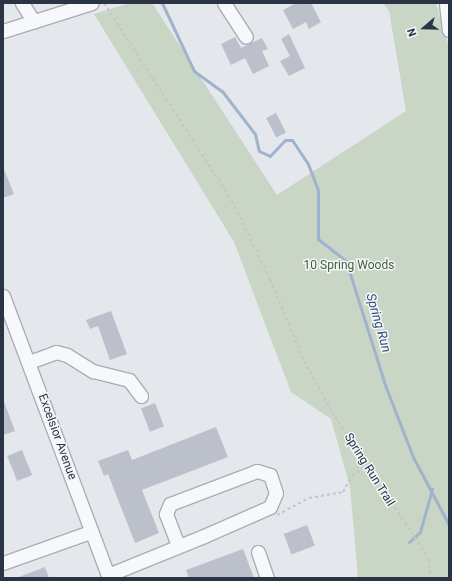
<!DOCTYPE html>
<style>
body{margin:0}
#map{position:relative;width:452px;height:581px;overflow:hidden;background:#e4e7ec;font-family:Roboto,sans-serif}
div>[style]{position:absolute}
.green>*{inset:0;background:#c9d6c5}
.stream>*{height:3px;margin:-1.5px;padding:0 1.5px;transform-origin:1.5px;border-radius:1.5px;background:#9fb4cc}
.building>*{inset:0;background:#bbc0ca;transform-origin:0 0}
.path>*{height:2px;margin-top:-1px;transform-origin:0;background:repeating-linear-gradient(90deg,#c2c5cb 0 3px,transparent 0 6px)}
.roads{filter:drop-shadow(1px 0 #a9aeb7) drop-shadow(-1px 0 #a9aeb7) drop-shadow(0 1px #a9aeb7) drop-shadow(0 -1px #a9aeb7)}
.minor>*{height:13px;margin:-6.5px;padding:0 6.5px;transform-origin:6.5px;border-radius:6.5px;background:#f7f8fa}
span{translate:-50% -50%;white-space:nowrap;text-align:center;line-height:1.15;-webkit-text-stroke:3px #f4f6f9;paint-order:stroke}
.park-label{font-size:12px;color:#3f6138}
.street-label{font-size:12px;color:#2b3445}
.water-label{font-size:13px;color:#34527a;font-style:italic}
.frame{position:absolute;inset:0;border:4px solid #2b3445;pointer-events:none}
.north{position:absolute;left:404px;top:8px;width:40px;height:40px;-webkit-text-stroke:3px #f4f6f9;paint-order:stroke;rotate:250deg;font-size:11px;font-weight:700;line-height:16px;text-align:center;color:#2b3445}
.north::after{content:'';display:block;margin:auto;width:14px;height:18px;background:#2b3445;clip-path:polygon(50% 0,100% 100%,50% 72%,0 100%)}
</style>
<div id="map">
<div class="green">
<div style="clip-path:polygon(130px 3px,152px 3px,277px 195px,406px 111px,389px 11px,383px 3px,436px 3px,449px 47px,449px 578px,358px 578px,350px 487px,331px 419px,291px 392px,234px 242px,94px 14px)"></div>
</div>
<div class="stream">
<div style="left:162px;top:3px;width:75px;rotate:64.8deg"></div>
<div style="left:194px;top:71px;width:34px;rotate:36deg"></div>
<div style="left:222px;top:91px;width:54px;rotate:52.5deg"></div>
<div style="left:255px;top:134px;width:17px;rotate:77deg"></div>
<div style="left:259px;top:151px;width:12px;rotate:24deg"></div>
<div style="left:270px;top:156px;width:22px;rotate:-47deg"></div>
<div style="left:285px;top:140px;width:7px"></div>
<div style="left:292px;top:140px;width:29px;rotate:56deg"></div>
<div style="left:308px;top:164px;width:28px;rotate:69deg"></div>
<div style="left:318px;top:190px;width:49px;rotate:90deg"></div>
<div style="left:318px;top:239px;width:36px;rotate:38deg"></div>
<div style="left:346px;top:261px;width:130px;rotate:72.5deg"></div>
<div style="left:385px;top:385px;width:77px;rotate:68.7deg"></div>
<div style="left:413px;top:457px;width:77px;rotate:62.1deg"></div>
<div style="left:409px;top:542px;width:15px;rotate:-42deg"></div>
<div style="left:420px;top:532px;width:45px;rotate:-74.4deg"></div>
</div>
<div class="building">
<div style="clip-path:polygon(296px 3px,311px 3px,321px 22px,309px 29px,306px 22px,293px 29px,283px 10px)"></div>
<div style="clip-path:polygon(289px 34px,305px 68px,289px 76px,280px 61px,290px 56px,281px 39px)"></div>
<div style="clip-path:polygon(235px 37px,241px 48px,262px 38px,268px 49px,262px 51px,269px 66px,253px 74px,245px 58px,231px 65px,221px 44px)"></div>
<div style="left:276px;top:113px;width:22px;height:11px;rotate:63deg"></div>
<div style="clip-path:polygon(3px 167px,14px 194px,3px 198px)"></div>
<div style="clip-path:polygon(111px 311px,127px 354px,110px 360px,98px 326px,90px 329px,86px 320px)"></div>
<div style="clip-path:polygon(3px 399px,15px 431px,3px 435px)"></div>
<div style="left:155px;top:403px;width:25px;height:15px;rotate:69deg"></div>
<div style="clip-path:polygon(216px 427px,228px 457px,142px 490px,159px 533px,135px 543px,108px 474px,104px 476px,98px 461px,128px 450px,132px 460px)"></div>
<div style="left:22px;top:450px;width:27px;height:16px;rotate:68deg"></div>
<div style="left:307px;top:525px;width:22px;height:25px;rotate:69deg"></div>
<div style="clip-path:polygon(243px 549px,254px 578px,189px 578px,186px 570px)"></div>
<div style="clip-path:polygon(45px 567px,49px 578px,19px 578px,19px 577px)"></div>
</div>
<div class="path">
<div style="left:104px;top:3px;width:236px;rotate:57.1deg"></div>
<div style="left:232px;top:201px;width:87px;rotate:64deg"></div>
<div style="left:270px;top:279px;width:89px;rotate:67.5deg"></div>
<div style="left:304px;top:361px;width:58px;rotate:61.2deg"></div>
<div style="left:332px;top:412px;width:176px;rotate:56.6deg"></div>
<div style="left:429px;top:559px;width:19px;rotate:87deg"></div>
<div style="left:277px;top:515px;width:36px;rotate:-28deg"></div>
<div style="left:309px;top:498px;width:35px;rotate:-10deg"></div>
<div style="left:343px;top:492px;width:18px;rotate:-61deg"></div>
<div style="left:352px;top:476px;width:19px;rotate:-39deg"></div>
</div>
<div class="roads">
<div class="minor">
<div style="left:22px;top:3px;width:22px;rotate:58deg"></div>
<div style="left:224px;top:3px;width:40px;rotate:57.1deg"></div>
<div style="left:446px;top:3px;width:27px;rotate:84deg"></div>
<div style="left:3px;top:31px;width:93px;rotate:-17.5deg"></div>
<div style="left:3px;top:296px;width:301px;rotate:69.4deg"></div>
<div style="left:29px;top:362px;width:29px;rotate:-20deg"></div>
<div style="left:56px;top:352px;width:11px;rotate:15deg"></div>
<div style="left:67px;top:355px;width:31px;rotate:32deg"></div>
<div style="left:93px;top:371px;width:37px;rotate:14deg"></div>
<div style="left:129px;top:380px;width:20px;rotate:53deg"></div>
<div style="left:258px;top:552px;width:28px;rotate:71deg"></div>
<div style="left:3px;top:563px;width:92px;rotate:-19.6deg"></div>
<div style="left:108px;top:575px;width:104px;rotate:-22.1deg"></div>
<div style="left:204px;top:536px;width:72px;rotate:-23.7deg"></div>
<div style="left:270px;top:507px;width:15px;rotate:-67deg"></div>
<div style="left:276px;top:493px;width:19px;rotate:-108deg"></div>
<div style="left:270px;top:475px;width:14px;rotate:-163deg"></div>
<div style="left:257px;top:471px;width:93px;rotate:159.2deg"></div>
<div style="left:170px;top:504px;width:11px;rotate:112deg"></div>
<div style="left:166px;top:514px;width:34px;rotate:69deg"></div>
</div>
</div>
<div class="park-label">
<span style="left:349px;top:266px">10 Spring Woods</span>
</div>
<div class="street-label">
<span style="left:57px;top:437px;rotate:70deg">Excelsior Avenue</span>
<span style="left:369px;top:470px;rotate:58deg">Spring Run Trail</span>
</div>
<div class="water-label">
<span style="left:378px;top:323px;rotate:74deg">Spring Run</span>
</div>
<div class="frame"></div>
<div class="north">N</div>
</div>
